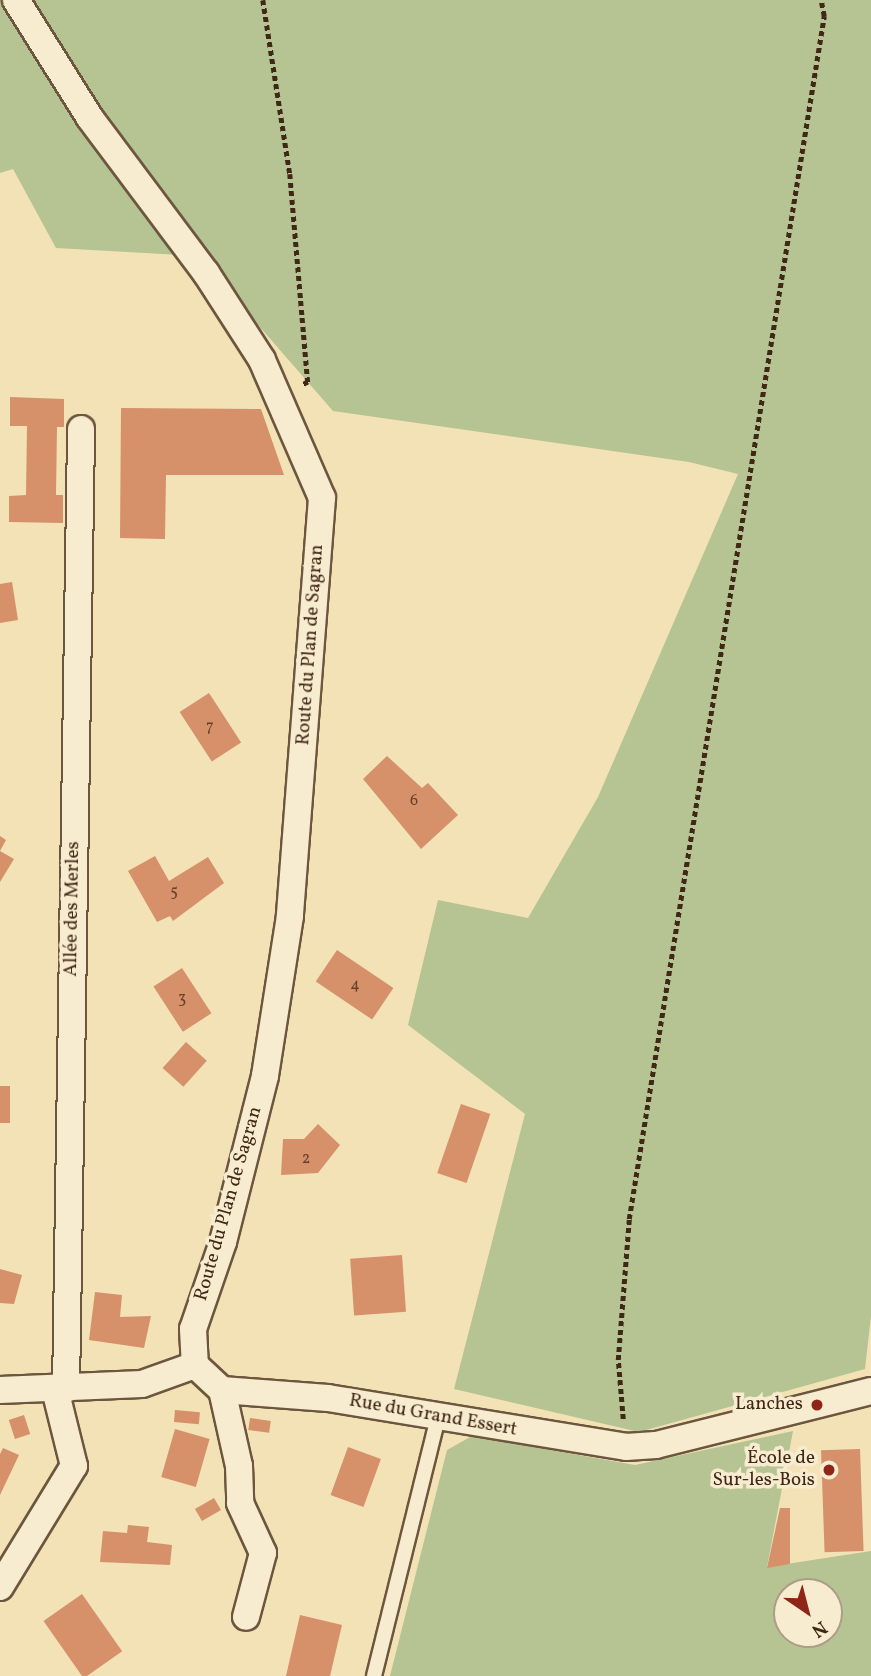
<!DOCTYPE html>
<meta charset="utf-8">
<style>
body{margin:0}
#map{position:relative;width:871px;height:1676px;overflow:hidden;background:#f2e2b6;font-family:Vollkorn,serif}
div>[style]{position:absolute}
.green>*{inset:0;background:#b5c492}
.building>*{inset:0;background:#d6906a;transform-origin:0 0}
.path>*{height:4.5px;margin-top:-2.25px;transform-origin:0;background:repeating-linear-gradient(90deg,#412716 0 5px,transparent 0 8.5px)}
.roads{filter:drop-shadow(2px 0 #6d563e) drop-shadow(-2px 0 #6d563e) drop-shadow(0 2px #6d563e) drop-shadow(0 -2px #6d563e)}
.lane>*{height:14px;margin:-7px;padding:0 7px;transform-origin:7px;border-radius:7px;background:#f7ecd0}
.street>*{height:26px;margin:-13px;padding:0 13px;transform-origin:13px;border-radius:13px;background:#f7ecd0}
.dots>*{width:19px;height:19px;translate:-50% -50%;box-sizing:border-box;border:4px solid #f7ecd0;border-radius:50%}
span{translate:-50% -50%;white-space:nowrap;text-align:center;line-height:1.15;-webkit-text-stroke:7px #f7ecd0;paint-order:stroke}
.number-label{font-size:16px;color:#66412b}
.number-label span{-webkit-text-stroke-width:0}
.street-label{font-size:19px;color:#412716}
.poi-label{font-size:19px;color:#412716}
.right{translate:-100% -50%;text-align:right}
.north{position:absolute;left:773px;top:1578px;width:70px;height:70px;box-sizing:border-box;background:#f7ecd0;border:2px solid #ae9d86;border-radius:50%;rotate:145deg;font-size:19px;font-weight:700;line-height:28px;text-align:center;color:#412716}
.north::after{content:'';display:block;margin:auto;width:24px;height:32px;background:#8f2418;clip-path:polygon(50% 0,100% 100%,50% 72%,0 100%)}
</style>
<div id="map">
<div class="green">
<div style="clip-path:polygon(0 0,871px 0,871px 1316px,865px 1369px,639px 1432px,454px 1389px,525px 1114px,408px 1025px,438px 900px,528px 918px,598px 797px,738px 474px,689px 462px,333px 411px,198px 256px,56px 248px,13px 169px,0 173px)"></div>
<div style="clip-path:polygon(evenodd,793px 1431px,767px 1567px,871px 1551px,871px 1676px,390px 1676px,447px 1450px,472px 1436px,635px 1465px,793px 1431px,787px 1592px,829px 1592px,829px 1634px,787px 1634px,787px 1592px)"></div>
</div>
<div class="building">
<div style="clip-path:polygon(10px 397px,64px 399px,64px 427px,57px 427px,56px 495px,63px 495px,63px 523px,9px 522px,9px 496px,26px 495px,27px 426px,10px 426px)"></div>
<div style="clip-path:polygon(121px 408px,261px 409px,284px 475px,166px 475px,165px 539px,120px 538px)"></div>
<div style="clip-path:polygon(12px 582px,18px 620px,0 623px,0 584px)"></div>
<div style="left:209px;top:693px;width:59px;height:35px;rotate:57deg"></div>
<div style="clip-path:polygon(387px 756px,422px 788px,428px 783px,458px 815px,421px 849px,363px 779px)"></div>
<div style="clip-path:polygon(0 836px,6px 840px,0 851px,14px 859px,0 882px)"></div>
<div style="clip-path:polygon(155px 856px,169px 881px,208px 857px,224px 883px,173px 921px,170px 916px,157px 922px,128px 871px)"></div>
<div style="left:337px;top:950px;width:68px;height:38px;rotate:34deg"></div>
<div style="left:182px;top:968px;width:54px;height:34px;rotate:57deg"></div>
<div style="left:186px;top:1042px;width:28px;height:35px;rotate:42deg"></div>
<div style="left:0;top:1086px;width:10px;height:37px"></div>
<div style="left:461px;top:1104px;width:31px;height:73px;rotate:19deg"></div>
<div style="clip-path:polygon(318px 1124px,340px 1145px,318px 1173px,281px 1175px,283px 1139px,304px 1139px)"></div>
<div style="left:402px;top:1255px;width:57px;height:52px;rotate:86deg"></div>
<div style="clip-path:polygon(0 1269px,22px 1275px,14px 1304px,0 1303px)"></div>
<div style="clip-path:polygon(95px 1292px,122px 1295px,120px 1317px,151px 1316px,144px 1348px,89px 1340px)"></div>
<div style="left:175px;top:1410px;width:25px;height:12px;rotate:5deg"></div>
<div style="left:24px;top:1415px;width:20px;height:16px;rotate:72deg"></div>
<div style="left:250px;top:1418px;width:21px;height:12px;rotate:8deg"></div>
<div style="left:175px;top:1429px;width:36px;height:50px;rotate:16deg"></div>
<div style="left:348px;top:1447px;width:35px;height:51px;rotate:20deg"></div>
<div style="clip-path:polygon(3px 1448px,19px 1455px,0 1495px,0 1454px)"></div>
<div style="left:860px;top:1449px;width:102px;height:39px;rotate:88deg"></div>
<div style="left:214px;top:1498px;width:14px;height:22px;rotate:60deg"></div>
<div style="clip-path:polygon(780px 1508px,790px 1508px,790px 1564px,767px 1568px)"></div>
<div style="clip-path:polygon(128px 1525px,149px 1527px,147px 1542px,172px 1545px,170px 1565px,100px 1562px,103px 1531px,127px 1533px)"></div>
<div style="left:82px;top:1594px;width:70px;height:47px;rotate:55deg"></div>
<div style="clip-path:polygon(300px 1615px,342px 1625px,330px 1676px,286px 1676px)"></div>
</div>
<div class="path">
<div style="left:263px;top:0;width:176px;rotate:81.2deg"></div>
<div style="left:290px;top:174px;width:209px;rotate:85.1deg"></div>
<div style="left:308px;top:382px;width:7px;rotate:153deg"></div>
<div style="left:623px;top:1419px;width:59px;rotate:-94.8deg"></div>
<div style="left:618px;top:1360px;width:141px;rotate:-85.5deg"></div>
<div style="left:629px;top:1219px;width:1219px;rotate:-80.79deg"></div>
<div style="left:824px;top:16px;width:16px;rotate:-101deg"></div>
</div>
<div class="roads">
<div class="lane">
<div style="left:374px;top:1676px;width:267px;rotate:-76.1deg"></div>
</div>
<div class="street">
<div style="left:16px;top:0;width:139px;rotate:57.9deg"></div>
<div style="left:90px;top:118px;width:194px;rotate:53.2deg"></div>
<div style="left:206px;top:273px;width:103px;rotate:57.2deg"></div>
<div style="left:262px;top:360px;width:150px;rotate:66.5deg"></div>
<div style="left:322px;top:498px;width:419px;rotate:94.4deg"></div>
<div style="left:290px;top:916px;width:162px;rotate:98.9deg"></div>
<div style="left:265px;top:1076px;width:171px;rotate:104.2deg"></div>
<div style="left:223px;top:1242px;width:92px;rotate:109deg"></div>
<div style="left:193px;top:1329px;width:36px;rotate:87deg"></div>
<div style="left:66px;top:1389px;width:960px;rotate:-89.1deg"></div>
<div style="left:0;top:1390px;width:142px;rotate:-2.4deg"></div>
<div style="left:142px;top:1384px;width:56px;rotate:-19.7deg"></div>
<div style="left:195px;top:1365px;width:37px;rotate:43deg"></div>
<div style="left:222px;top:1390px;width:106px;rotate:4.3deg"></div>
<div style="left:328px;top:1398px;width:302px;rotate:9.3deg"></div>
<div style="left:626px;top:1447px;width:30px;rotate:-4deg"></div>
<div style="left:656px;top:1445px;width:222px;rotate:-14.1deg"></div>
<div style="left:222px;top:1390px;width:78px;rotate:77.4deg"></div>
<div style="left:239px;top:1466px;width:37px;rotate:88deg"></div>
<div style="left:240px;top:1503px;width:55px;rotate:65.3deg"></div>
<div style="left:263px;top:1553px;width:66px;rotate:104.9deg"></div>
<div style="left:0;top:1587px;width:142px;rotate:-58.6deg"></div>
<div style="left:74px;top:1466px;width:79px;rotate:-103.9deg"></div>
</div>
</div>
<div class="dots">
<div style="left:817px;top:1405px;background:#8f2418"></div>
<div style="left:829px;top:1470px;background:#8f2418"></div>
</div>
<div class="number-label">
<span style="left:210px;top:727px">7</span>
<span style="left:414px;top:801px">6</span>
<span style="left:174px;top:892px">5</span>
<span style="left:355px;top:985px">4</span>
<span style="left:182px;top:999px">3</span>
<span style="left:306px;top:1159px">2</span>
</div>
<div class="street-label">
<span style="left:311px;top:645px;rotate:-86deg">Route du Plan de Sagran</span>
<span style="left:73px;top:909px;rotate:-89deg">Allée des Merles</span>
<span style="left:229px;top:1204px;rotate:-74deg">Route du Plan de Sagran</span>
<span style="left:433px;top:1416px;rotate:10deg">Rue du Grand Essert</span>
</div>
<div class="poi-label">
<span class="right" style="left:803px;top:1405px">Lanches</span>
<span class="right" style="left:815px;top:1470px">École de<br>Sur-les-Bois</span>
</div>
<div class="north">N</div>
</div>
